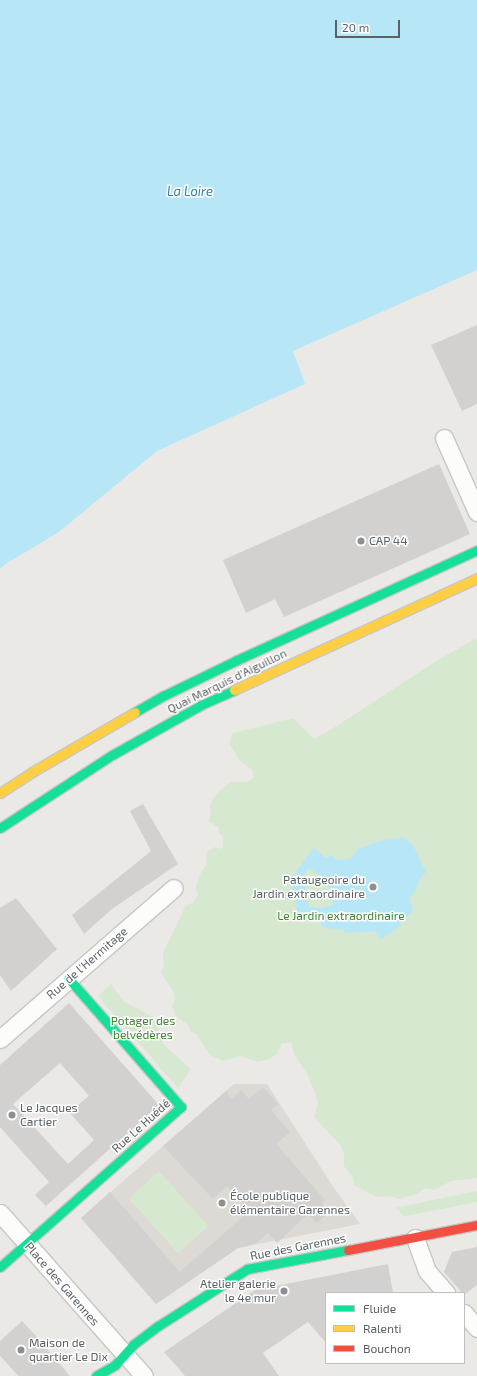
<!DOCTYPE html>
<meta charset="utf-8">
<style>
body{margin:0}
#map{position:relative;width:477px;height:1376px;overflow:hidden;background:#ebe9e5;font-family:"Exo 2",sans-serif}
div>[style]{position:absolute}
.education>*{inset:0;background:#ddd9d4}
.green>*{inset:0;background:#d6e8cf;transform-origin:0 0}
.water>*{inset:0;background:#b7e7f7}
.building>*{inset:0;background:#d3d1cf}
.roads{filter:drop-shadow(1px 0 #c6c7c6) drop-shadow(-1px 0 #c6c7c6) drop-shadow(0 1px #c6c7c6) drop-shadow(0 -1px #c6c7c6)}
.street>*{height:17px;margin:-8.5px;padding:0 8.5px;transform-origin:8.5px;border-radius:8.5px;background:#fcfcfb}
.fast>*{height:9px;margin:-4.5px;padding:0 4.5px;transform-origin:4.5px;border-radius:4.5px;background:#16e098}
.slow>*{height:9px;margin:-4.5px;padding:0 4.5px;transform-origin:4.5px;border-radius:4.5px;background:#ffcf43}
.jam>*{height:9px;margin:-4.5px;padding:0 4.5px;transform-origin:4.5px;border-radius:4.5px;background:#f24e42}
.dots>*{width:11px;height:11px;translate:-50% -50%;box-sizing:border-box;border:2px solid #fff;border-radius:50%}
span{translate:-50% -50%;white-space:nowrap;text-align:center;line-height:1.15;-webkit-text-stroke:3px #fff;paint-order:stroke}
.poi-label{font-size:12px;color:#5a6064}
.left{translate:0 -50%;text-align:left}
.right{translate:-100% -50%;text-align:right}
.street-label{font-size:12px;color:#5a6064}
.park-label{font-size:12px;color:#3a862f}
.water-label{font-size:13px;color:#347da4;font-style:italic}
.legend{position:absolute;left:325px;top:1292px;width:140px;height:72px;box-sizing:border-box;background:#fff;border:1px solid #bdbfc1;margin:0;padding:5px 7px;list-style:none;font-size:12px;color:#5a6064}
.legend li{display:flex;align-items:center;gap:8px;height:20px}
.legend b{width:20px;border:1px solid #bdbfc1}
.scale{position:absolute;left:335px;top:20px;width:65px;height:18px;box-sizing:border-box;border:2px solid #5a6064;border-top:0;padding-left:5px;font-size:12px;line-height:14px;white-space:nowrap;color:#5a6064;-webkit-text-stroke:3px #fff;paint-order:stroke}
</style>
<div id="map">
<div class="education">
<div style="clip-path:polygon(234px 1084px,267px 1084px,334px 1188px,360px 1224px,238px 1248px,156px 1304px,81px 1218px)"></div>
</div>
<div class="green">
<div style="clip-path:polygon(477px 638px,477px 1178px,451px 1181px,434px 1190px,426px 1188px,416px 1194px,399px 1199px,389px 1196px,377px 1197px,354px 1185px,353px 1177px,344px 1166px,344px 1153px,340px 1144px,314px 1117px,318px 1104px,316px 1095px,307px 1074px,294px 1054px,291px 1042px,282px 1044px,277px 1054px,269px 1059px,258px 1062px,240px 1056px,223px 1061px,210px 1055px,196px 1034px,191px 1032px,188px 1025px,176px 1016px,172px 1006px,175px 1000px,174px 992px,161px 973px,164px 967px,163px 953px,185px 907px,193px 902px,198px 895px,196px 886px,202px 870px,207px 864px,206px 860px,207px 852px,215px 847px,220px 849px,223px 847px,223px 837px,219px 833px,218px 827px,208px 821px,211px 815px,210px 807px,212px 800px,220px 790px,231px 782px,246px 782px,251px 780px,254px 777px,252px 770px,239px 760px,229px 743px,233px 733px,293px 718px,314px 739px,332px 729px,438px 660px)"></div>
<div style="clip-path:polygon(111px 984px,123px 1001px,155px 1018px,163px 1044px,191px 1069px,178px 1088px,98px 996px)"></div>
<div style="left:159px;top:1171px;width:74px;height:41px;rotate:48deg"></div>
<div style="clip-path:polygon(477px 1191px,477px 1202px,405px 1216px,395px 1208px)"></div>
</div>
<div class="water">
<div style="clip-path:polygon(0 0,477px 0,477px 270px,293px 351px,305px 384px,157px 451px,59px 532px,4px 565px,0 569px)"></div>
<div style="clip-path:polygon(evenodd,403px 837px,413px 845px,426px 872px,420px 879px,413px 895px,409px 898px,413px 909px,411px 914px,400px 919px,401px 925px,395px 930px,381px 939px,374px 931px,346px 933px,343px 930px,322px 927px,320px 921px,324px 915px,317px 913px,307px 914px,303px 916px,297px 910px,291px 885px,297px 870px,314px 848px,326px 858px,331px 855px,338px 860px,350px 859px,358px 849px,380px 841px,403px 837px,309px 868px,324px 878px,331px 891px,333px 905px,321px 908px,309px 907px,303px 876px,309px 868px)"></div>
</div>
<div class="building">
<div style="clip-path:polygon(477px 325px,477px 404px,462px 411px,431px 345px)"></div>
<div style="clip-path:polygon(439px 464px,470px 534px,284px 617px,275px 599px,246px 613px,223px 560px)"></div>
<div style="clip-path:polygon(143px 804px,178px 864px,112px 909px,84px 934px,72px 915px,151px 851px,130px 811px)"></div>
<div style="clip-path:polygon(16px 898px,57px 949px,11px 991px,0 975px,0 908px)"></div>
<div style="clip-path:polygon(evenodd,69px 1003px,159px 1105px,46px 1206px,35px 1195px,49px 1182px,0 1127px,0 1065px,69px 1003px,60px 1063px,89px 1096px,69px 1112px,94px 1140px,68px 1164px,13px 1104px,60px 1063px)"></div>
<div style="clip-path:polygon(263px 1087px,278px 1104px,271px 1110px,290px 1132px,276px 1144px,325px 1200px,322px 1203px,330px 1212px,317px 1223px,308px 1214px,277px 1243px,268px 1233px,255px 1244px,238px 1248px,156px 1304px,81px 1218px,110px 1192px,180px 1272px,249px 1211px,227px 1186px,213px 1199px,163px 1146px,226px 1091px,232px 1099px,241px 1090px,249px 1099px)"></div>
<div style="clip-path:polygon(477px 1247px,477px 1285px,464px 1295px,444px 1272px,452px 1252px)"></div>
<div style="clip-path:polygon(388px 1264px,393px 1293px,326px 1293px,326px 1343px,308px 1322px,263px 1353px,279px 1376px,185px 1376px,164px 1352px,255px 1290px)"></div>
<div style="clip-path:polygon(22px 1321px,36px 1336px,70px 1376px,18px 1376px,6px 1362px,0 1356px,0 1341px)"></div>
</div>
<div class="roads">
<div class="street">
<div style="left:444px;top:438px;width:81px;rotate:66deg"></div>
<div style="left:0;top:1039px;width:230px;rotate:-41deg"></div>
<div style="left:0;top:1213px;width:217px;rotate:48.5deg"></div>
<div style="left:415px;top:1238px;width:35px;rotate:70deg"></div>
<div style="left:427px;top:1271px;width:29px;rotate:49deg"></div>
<div style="left:464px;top:1313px;width:20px;rotate:49deg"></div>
</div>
<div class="fast">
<div style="left:135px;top:712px;width:34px;rotate:-30deg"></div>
<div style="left:165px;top:695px;width:80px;rotate:-25.9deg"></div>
<div style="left:237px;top:660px;width:264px;rotate:-24.6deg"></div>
<div style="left:0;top:828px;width:134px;rotate:-33.1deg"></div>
<div style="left:112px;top:755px;width:102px;rotate:-29.3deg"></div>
<div style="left:201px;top:705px;width:36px;rotate:-24deg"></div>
<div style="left:0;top:1267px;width:242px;rotate:-41.5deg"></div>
<div style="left:181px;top:1107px;width:171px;rotate:-131.2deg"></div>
<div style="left:96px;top:1376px;width:22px;rotate:-30deg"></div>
<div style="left:115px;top:1365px;width:28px;rotate:-48deg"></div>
<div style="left:134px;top:1344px;width:30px;rotate:-37deg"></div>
<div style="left:158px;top:1326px;width:106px;rotate:-32.6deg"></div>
<div style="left:247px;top:1269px;width:103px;rotate:-10.7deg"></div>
</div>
<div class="slow">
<div style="left:234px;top:690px;width:268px;rotate:-24.7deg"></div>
<div style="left:0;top:793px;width:38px;rotate:-33deg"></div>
<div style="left:32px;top:772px;width:119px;rotate:-30.2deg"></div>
</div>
<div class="jam">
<div style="left:348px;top:1250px;width:131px;rotate:-11deg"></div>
</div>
</div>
<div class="dots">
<div style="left:361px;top:541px;background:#8d9091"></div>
<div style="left:373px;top:887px;background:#8d9091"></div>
<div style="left:12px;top:1115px;background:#8d9091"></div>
<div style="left:222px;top:1203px;background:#8d9091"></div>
<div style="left:284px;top:1291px;background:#8d9091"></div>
<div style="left:21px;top:1350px;background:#8d9091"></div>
</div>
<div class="poi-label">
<span class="left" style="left:369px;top:541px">CAP 44</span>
<span class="right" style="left:365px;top:887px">Pataugeoire du<br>Jardin extraordinaire</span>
<span class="left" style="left:20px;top:1115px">Le Jacques<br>Cartier</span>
<span class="left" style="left:230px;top:1203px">École publique<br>élémentaire Garennes</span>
<span class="right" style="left:276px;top:1291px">Atelier galerie<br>le 4e mur</span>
<span class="left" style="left:29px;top:1350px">Maison de<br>quartier Le Dix</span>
</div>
<div class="street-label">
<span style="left:227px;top:681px;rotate:-26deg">Quai Marquis d'Aiguillon</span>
<span style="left:87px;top:963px;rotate:-41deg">Rue de l'Hermitage</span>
<span style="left:141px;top:1126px;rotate:-42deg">Rue Le Huédé</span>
<span style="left:298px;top:1247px;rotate:-11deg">Rue des Garennes</span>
<span style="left:62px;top:1284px;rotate:49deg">Place des Garennes</span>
</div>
<div class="park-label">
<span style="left:341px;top:916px">Le Jardin extraordinaire</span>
<span style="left:143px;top:1028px">Potager des<br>belvédères</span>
</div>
<div class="water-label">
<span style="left:190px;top:191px">La Loire</span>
</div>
<ul class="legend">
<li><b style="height:5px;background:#16e098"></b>Fluide</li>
<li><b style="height:5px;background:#ffcf43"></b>Ralenti</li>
<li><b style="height:5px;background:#f24e42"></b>Bouchon</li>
</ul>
<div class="scale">20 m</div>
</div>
